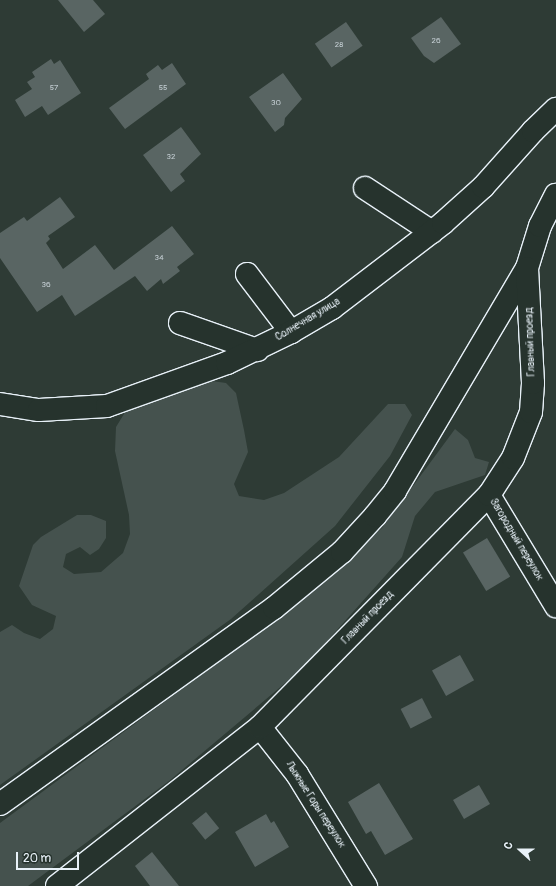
<!DOCTYPE html>
<meta charset="utf-8">
<style>
body{margin:0}
#map{position:relative;width:556px;height:886px;overflow:hidden;background:#2e3b35;font-family:Pangolin,sans-serif}
div>[style]{position:absolute}
.green>*{inset:0;background:#45524e}
.building>*{inset:0;background:#596563;transform-origin:0 0}
.roads{filter:drop-shadow(1px 0 #e8f1f8) drop-shadow(-1px 0 #e8f1f8) drop-shadow(0 1px #e8f1f8) drop-shadow(0 -1px #e8f1f8)}
.minor>*{height:22px;margin:-11px;padding:0 11px;transform-origin:11px;border-radius:11px;background:#26332d}
span{translate:-50% -50%;white-space:nowrap;text-align:center;line-height:1.15;-webkit-text-stroke:4px #26332d;paint-order:stroke}
.number-label{font-size:8px;color:#c4ced3}
.number-label span{-webkit-text-stroke-width:0}
.street-label{font-size:10px;color:#e8f1f8}
.north{position:absolute;left:500px;top:830px;width:40px;height:40px;-webkit-text-stroke:3px #26332d;paint-order:stroke;rotate:291deg;font-size:11px;font-weight:700;line-height:16px;text-align:center;color:#e8f1f8}
.north::after{content:'';display:block;margin:auto;width:14px;height:18px;background:#e8f1f8;clip-path:polygon(50% 0,100% 100%,50% 72%,0 100%)}
.scale{position:absolute;left:16px;top:852px;width:63px;height:18px;box-sizing:border-box;border:2px solid #e8f1f8;border-top:0;padding-left:5px;font-size:12px;line-height:14px;white-space:nowrap;color:#e8f1f8;-webkit-text-stroke:3px #26332d;paint-order:stroke}
</style>
<div id="map">
<div class="green">
<div style="clip-path:polygon(212px 381px,226px 383px,236px 393px,244px 430px,248px 452px,234px 484px,239px 496px,264px 500px,284px 493px,339px 457px,388px 404px,405px 404px,412px 415px,390px 456px,335px 526px,231px 619px,0 785px,0 632px,12px 625px,24px 633px,40px 639px,53px 629px,56px 616px,32px 605px,19px 586px,33px 545px,41px 537px,77px 515px,91px 515px,106px 521px,106px 538px,99px 549px,90px 555px,80px 547px,66px 554px,63px 567px,74px 574px,101px 572px,123px 553px,130px 534px,129px 515px,115px 451px,116px 427px,127px 409px)"></div>
<div style="clip-path:polygon(455px 429px,468px 440px,475px 458px,489px 462px,485px 475px,435px 492px,415px 516px,402px 557px,303px 668px,169px 781px,28px 886px,0 886px,0 823px,300px 602px,382px 528px)"></div>
</div>
<div class="building">
<div style="clip-path:polygon(58px 0,93px 0,105px 14px,84px 32px)"></div>
<div style="clip-path:polygon(441px 17px,461px 44px,434px 63px,424px 56px,411px 38px)"></div>
<div style="left:346px;top:22px;width:29px;height:38px;rotate:55deg"></div>
<div style="clip-path:polygon(51px 59px,54px 64px,60px 60px,81px 93px,48px 115px,42px 106px,25px 117px,15px 100px,32px 89px,27px 82px,35px 77px,32px 72px)"></div>
<div style="clip-path:polygon(172px 63px,186px 84px,125px 129px,109px 108px,149px 79px,146px 74px,158px 65px,162px 70px)"></div>
<div style="clip-path:polygon(283px 73px,302px 99px,285px 118px,284px 125px,275px 132px,249px 97px)"></div>
<div style="clip-path:polygon(181px 127px,201px 154px,180px 174px,185px 181px,171px 192px,143px 155px)"></div>
<div style="clip-path:polygon(60px 197px,75px 217px,48px 236px,50px 239px,46px 243px,63px 269px,95px 245px,114px 270px,172px 226px,194px 254px,177px 267px,180px 271px,163px 284px,161px 279px,147px 291px,135px 276px,75px 316px,62px 295px,37px 312px,0 258px,0 233px,24px 217px,27px 221px)"></div>
<div style="left:487px;top:538px;width:45px;height:28px;rotate:59deg"></div>
<div style="left:460px;top:655px;width:29px;height:32px;rotate:61deg"></div>
<div style="left:422px;top:698px;width:22px;height:24px;rotate:63deg"></div>
<div style="clip-path:polygon(379px 783px,413px 839px,385px 855px,371px 831px,366px 834px,348px 802px)"></div>
<div style="left:479px;top:785px;width:22px;height:30px;rotate:60deg"></div>
<div style="left:206px;top:812px;width:21px;height:18px;rotate:51deg"></div>
<div style="clip-path:polygon(266px 814px,271px 823px,274px 821px,289px 847px,255px 867px,235px 832px)"></div>
<div style="clip-path:polygon(152px 852px,179px 886px,150px 886px,135px 866px)"></div>
</div>
<div class="roads">
<div class="minor">
<div style="left:365px;top:188px;width:80px;rotate:33.3deg"></div>
<div style="left:247px;top:274px;width:73px;rotate:52.8deg"></div>
<div style="left:180px;top:323px;width:82px;rotate:19.3deg"></div>
<div style="left:0;top:404px;width:39px;rotate:9deg"></div>
<div style="left:39px;top:410px;width:68px;rotate:-3.4deg"></div>
<div style="left:107px;top:406px;width:127px;rotate:-19.7deg"></div>
<div style="left:227px;top:363px;width:71px;rotate:-25.8deg"></div>
<div style="left:291px;top:332px;width:48px;rotate:-30.3deg"></div>
<div style="left:332px;top:308px;width:140px;rotate:-37.4deg"></div>
<div style="left:443px;top:223px;width:54px;rotate:-42deg"></div>
<div style="left:483px;top:187px;width:75px;rotate:-48.2deg"></div>
<div style="left:533px;top:131px;width:32px;rotate:-44deg"></div>
<div style="left:489px;top:495px;width:130px;rotate:58.9deg"></div>
<div style="left:260px;top:727px;width:60px;rotate:51.8deg"></div>
<div style="left:297px;top:774px;width:132px;rotate:58.4deg"></div>
<div style="left:0;top:804px;width:337px;rotate:-35.6deg"></div>
<div style="left:274px;top:608px;width:88px;rotate:-39.5deg"></div>
<div style="left:342px;top:552px;width:49px;rotate:-47.5deg"></div>
<div style="left:375px;top:516px;width:32px;rotate:-51deg"></div>
<div style="left:395px;top:491px;width:259px;rotate:-59.4deg"></div>
<div style="left:527px;top:268px;width:44px;rotate:-72.8deg"></div>
<div style="left:540px;top:226px;width:35px;rotate:-63deg"></div>
<div style="left:57px;top:886px;width:258px;rotate:-38.1deg"></div>
<div style="left:260px;top:727px;width:326px;rotate:-45.4deg"></div>
<div style="left:489px;top:495px;width:44px;rotate:-57deg"></div>
<div style="left:513px;top:458px;width:49px;rotate:-68.6deg"></div>
<div style="left:531px;top:412px;width:29px;rotate:-86deg"></div>
<div style="left:533px;top:383px;width:115px;rotate:-93deg"></div>
</div>
</div>
<div class="number-label">
<span style="left:436px;top:41px">26</span>
<span style="left:339px;top:45px">28</span>
<span style="left:54px;top:88px">57</span>
<span style="left:163px;top:88px">55</span>
<span style="left:276px;top:103px">30</span>
<span style="left:171px;top:157px">32</span>
<span style="left:159px;top:258px">34</span>
<span style="left:46px;top:285px">36</span>
</div>
<div class="street-label">
<span style="left:308px;top:320px;rotate:-31deg">Солнечная улица</span>
<span style="left:531px;top:342px;rotate:-92deg">Главный проезд</span>
<span style="left:516px;top:540px;rotate:59deg">Загородный переулок</span>
<span style="left:368px;top:618px;rotate:-46deg">Главный проезд</span>
<span style="left:315px;top:805px;rotate:57deg">Лыжные Горы переулок</span>
</div>
<div class="north">С</div>
<div class="scale">20 m</div>
</div>
